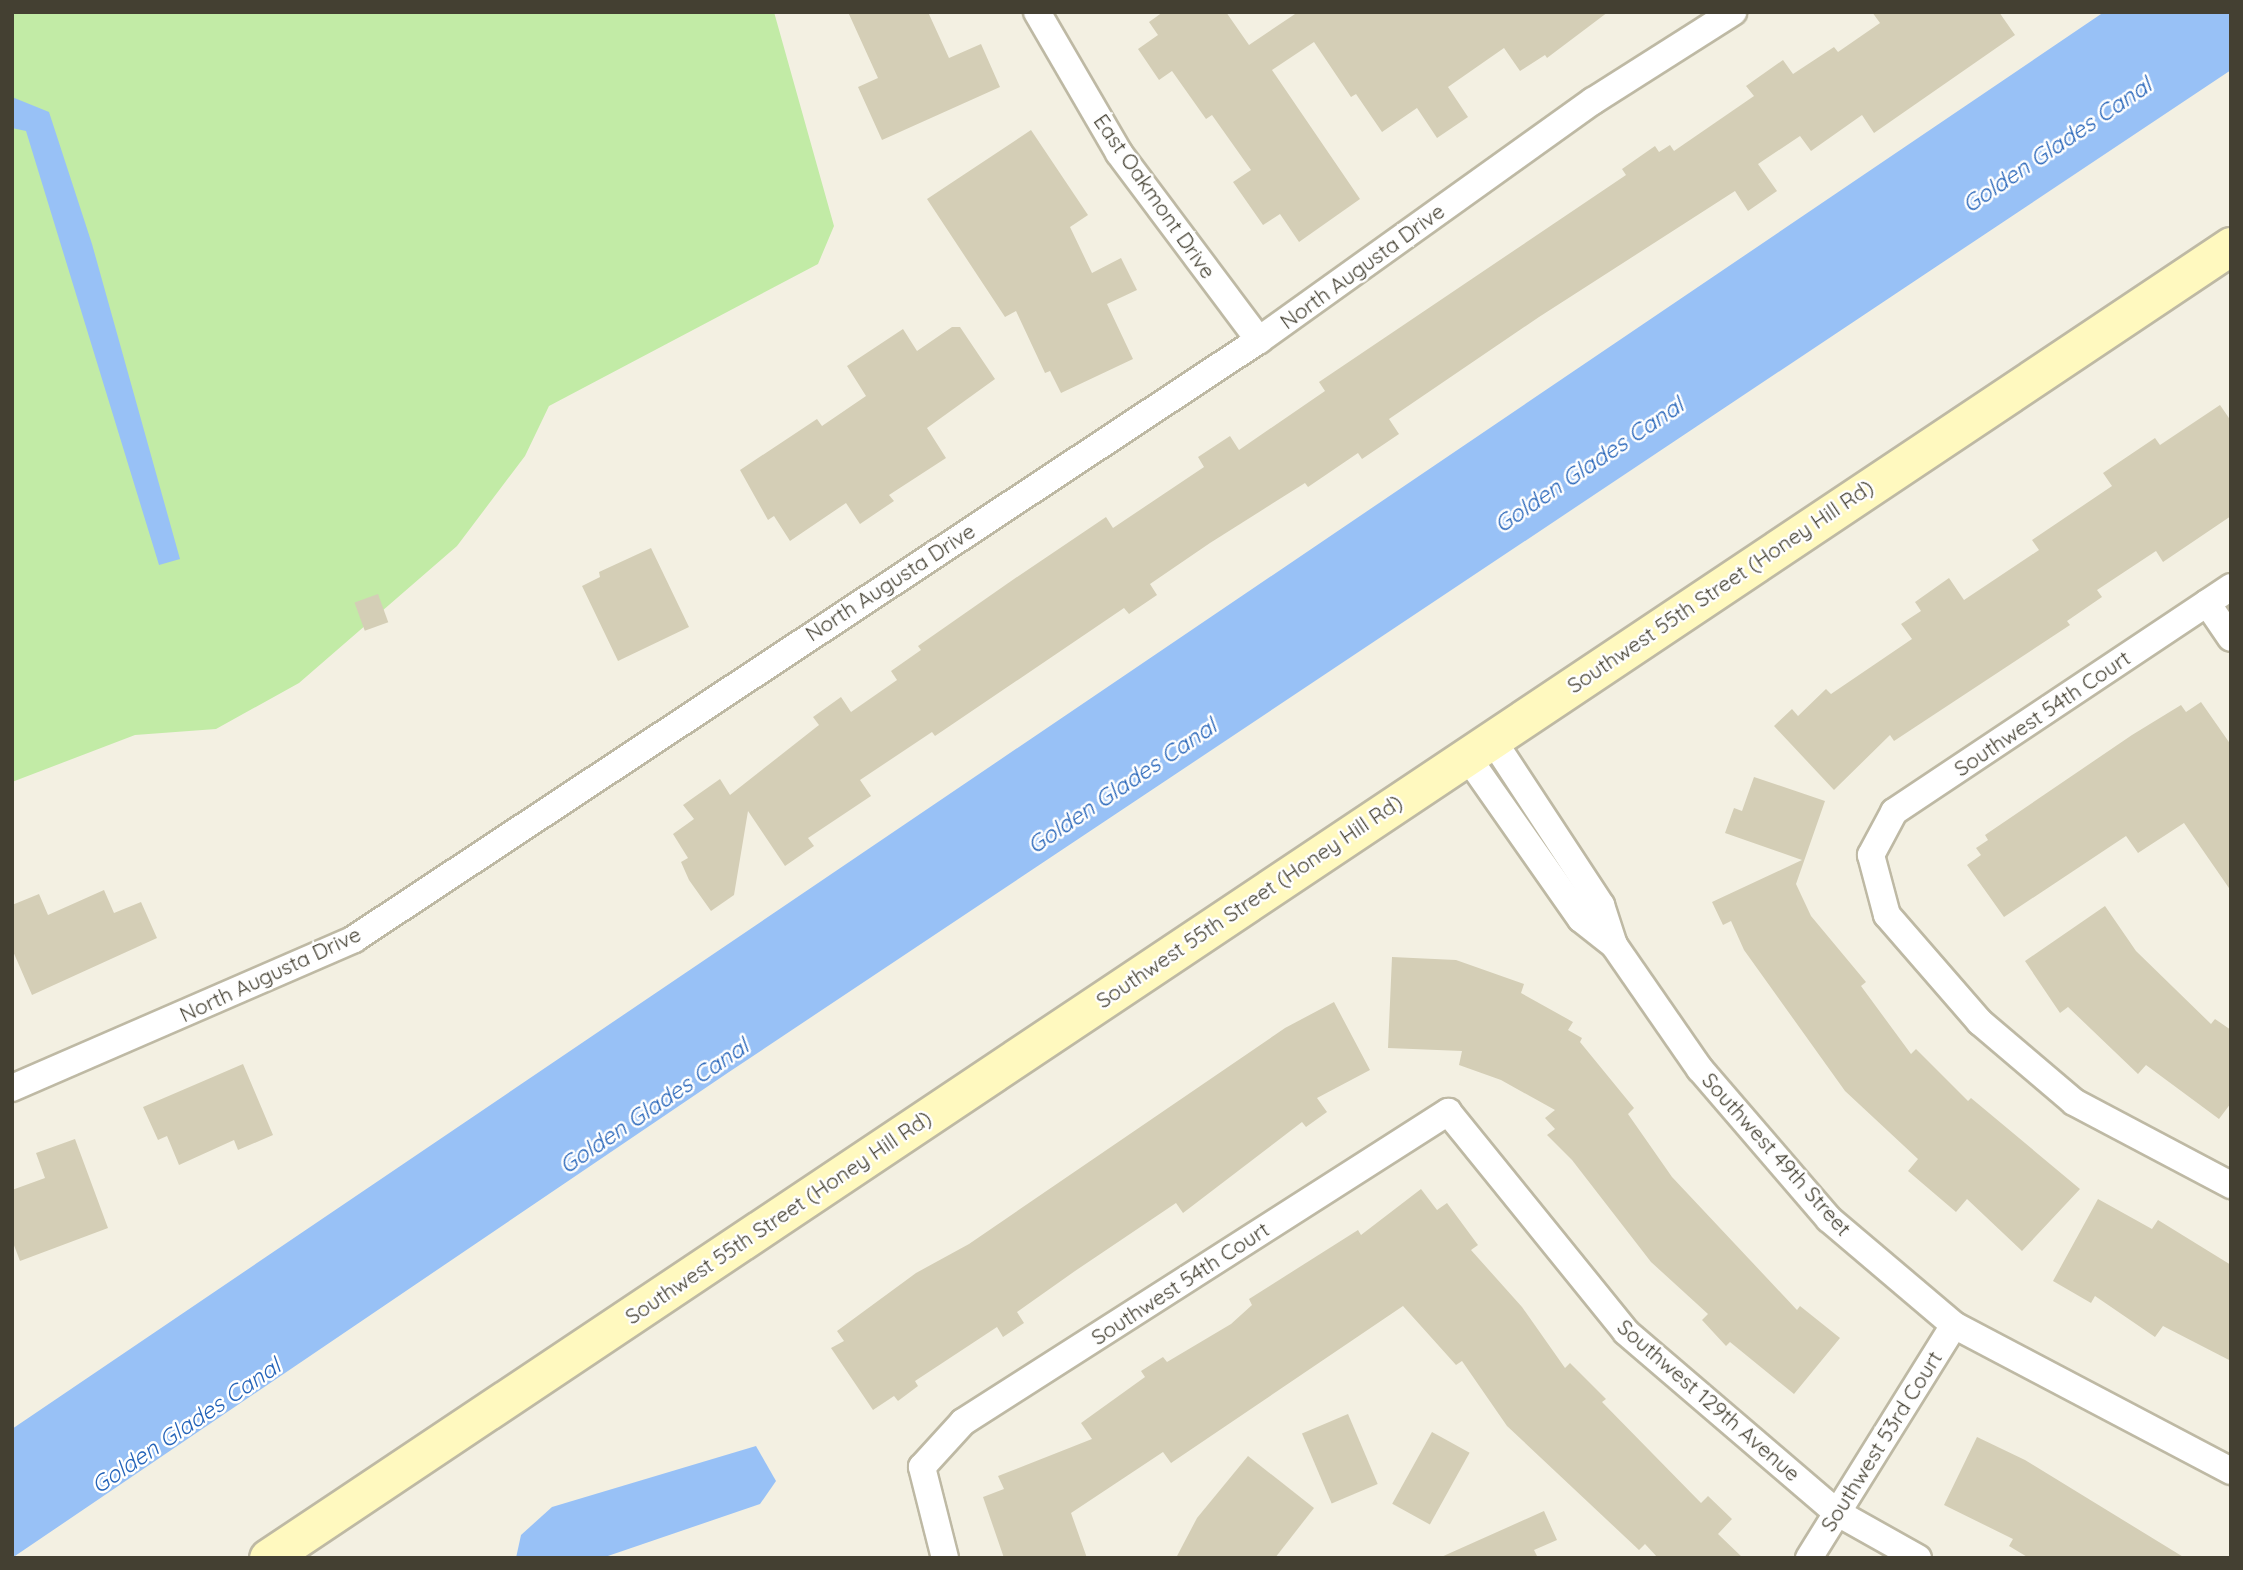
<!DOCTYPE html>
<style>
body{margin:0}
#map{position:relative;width:2243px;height:1570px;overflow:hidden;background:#f3f0e2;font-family:Quicksand,sans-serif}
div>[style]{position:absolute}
.green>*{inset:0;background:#c2eba6}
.water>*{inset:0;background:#98c1f6}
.building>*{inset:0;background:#d4ceb6;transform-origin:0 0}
.roads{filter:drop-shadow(2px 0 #beb9a4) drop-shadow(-2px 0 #beb9a4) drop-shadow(0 2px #beb9a4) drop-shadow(0 -2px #beb9a4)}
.street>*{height:26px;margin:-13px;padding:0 13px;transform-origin:13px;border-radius:13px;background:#fff}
.secondary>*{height:37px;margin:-18.5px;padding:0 18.5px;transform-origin:18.5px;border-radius:18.5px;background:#fff9bf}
span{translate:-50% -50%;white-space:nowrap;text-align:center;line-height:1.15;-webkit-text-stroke:5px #fff;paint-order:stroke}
.street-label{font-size:21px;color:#444032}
.water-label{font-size:23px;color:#2463b8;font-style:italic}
.frame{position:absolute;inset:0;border:14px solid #444032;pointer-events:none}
</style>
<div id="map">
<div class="green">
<div style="clip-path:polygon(12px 12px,774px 12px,834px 226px,818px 264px,549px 406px,525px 456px,457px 546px,299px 683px,216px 729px,135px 735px,12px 782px)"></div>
</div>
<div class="water">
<div style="clip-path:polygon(2104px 12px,2231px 12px,2231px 70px,729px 1072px,12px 1558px,12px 1429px)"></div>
<div style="clip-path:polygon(12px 97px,49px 112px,92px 244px,180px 559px,159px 565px,26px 131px,12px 128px)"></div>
<div style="clip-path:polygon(756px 1446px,776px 1481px,760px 1504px,602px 1558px,516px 1558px,521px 1535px,552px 1507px)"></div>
</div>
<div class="building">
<div style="clip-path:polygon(848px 12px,928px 12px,949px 58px,981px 44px,1000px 87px,882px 140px,858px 87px,878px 78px)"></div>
<div style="clip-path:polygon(1163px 12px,1226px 12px,1249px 45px,1298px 12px,1608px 12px,1547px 58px,1545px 55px,1520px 71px,1504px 48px,1448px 87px,1468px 117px,1437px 138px,1417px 108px,1382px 132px,1356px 94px,1351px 97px,1314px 42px,1272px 70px,1360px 199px,1299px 242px,1280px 214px,1263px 225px,1233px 182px,1251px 170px,1212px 115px,1206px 119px,1172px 71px,1159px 80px,1138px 49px,1158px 35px,1149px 22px)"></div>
<div style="clip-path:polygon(1872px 12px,1999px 12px,2015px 35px,1874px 133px,1862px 115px,1811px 151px,1800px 136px,1758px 164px,1777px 191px,1748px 211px,1735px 191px,1539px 317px,1389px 419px,1399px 434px,1362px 459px,1358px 453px,1308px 487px,1305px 483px,1210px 543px,1150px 584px,1157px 595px,1129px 614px,1124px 608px,935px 736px,932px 732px,860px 780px,871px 796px,808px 838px,814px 846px,785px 866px,748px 811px,734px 895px,711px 911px,689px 880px,681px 862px,688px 858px,673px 834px,694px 819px,683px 805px,720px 779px,730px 795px,819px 725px,813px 717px,841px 697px,851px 712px,897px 680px,891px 671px,921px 650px,918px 646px,1014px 579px,1106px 517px,1113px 528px,1204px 467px,1198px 457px,1230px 436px,1239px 450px,1325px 391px,1319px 382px,1626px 175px,1622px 169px,1655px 146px,1659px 152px,1670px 145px,1674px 151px,1754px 96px,1746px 86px,1783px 60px,1793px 74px,1834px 47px,1838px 52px,1880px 23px)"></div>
<div style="clip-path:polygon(1031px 130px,1088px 215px,1070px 227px,1092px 273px,1121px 258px,1137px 290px,1107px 304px,1133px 359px,1061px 393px,1050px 371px,1045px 373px,1016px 311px,1005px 317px,927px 199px)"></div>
<div style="clip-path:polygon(952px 327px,960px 327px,995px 379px,927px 428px,946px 458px,889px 495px,894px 501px,860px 524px,846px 503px,790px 541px,774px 516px,768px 520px,740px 470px,817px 419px,822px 426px,866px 396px,847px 366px,903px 329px,917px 351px)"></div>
<div style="clip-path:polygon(2220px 405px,2231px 421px,2231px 516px,2163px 562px,2156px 551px,2097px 590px,2102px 597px,2067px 621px,2070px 625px,1894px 741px,1890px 735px,1834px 790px,1774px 726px,1792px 709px,1798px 716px,1826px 689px,1831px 694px,1912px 639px,1901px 624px,1921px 611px,1915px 602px,1949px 578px,1964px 600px,2039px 550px,2032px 540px,2112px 486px,2103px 473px,2155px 438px,2160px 445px)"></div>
<div style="clip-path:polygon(651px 548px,689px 627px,618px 661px,582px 586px,600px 577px,599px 572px)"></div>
<div style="left:378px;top:594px;width:30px;height:25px;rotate:70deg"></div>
<div style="clip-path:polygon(2201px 702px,2231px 745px,2231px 891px,2184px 823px,2138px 853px,2126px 836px,2004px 917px,1967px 865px,1981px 855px,1976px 848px,1988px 840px,1985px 835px,2132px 735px,2181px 705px,2186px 712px)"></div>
<div style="clip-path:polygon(1754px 777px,1825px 801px,1796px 884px,1811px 916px,1866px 982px,1861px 986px,1911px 1054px,1916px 1049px,1968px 1101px,1971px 1098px,2080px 1189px,2022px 1251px,1967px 1199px,1956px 1212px,1908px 1171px,1918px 1159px,1845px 1091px,1744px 950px,1731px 921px,1723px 925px,1712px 902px,1802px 860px,1725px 833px,1734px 808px,1742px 811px)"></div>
<div style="clip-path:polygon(104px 890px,114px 913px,141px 902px,157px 938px,32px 995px,12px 949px,12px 905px,39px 894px,48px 915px)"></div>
<div style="clip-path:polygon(2105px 906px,2136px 951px,2211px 1024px,2215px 1019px,2231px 1030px,2231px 1103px,2219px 1119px,2146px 1065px,2138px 1074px,2068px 1007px,2060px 1013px,2025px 961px)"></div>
<div style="clip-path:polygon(1392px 957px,1456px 960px,1524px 984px,1521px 993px,1573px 1022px,1568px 1030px,1582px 1038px,1580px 1042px,1634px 1108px,1628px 1114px,1672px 1177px,1797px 1310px,1800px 1306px,1840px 1338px,1794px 1394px,1730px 1342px,1726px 1346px,1702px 1320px,1708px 1314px,1651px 1262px,1572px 1160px,1547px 1135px,1555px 1129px,1545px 1118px,1555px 1110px,1501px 1080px,1459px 1065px,1462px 1051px,1388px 1048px)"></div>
<div style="clip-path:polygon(1334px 1002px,1370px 1070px,1317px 1098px,1327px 1112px,1306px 1127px,1302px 1122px,1183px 1213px,1176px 1203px,1075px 1271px,1017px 1312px,1024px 1323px,1003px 1337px,997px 1327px,915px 1381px,918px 1386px,898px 1401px,894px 1396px,873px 1410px,831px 1348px,844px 1341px,837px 1331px,916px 1273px,969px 1244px,1285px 1028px)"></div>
<div style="clip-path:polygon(243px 1064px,273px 1135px,238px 1150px,234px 1140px,179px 1165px,167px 1136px,158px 1140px,143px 1107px)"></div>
<div style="clip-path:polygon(75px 1139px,108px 1228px,20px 1261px,12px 1240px,12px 1190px,45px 1178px,36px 1153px)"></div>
<div style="clip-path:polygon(1421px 1189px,1437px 1210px,1447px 1203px,1478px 1245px,1471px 1250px,1522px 1307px,1565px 1368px,1570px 1363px,1606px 1399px,1602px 1402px,1701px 1503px,1708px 1496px,1732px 1519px,1718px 1534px,1743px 1558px,1658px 1558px,1645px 1544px,1639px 1550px,1507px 1426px,1462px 1361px,1456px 1365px,1403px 1306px,1171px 1463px,1163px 1452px,1071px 1513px,1087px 1558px,1004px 1558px,983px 1497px,1004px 1489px,998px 1476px,1092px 1439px,1081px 1423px,1145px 1377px,1141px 1371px,1163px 1357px,1167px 1362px,1231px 1324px,1252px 1305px,1249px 1299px,1358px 1230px,1361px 1235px)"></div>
<div style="clip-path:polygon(2098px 1199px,2152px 1229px,2158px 1220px,2231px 1265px,2231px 1361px,2163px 1326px,2155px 1337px,2095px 1296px,2091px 1303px,2053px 1281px)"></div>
<div style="left:1348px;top:1414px;width:76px;height:50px;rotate:67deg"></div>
<div style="left:1432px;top:1432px;width:43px;height:82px;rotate:29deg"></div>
<div style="clip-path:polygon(1977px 1437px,2025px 1460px,2185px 1558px,2029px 1558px,2009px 1546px,2013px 1539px,1944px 1505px)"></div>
<div style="clip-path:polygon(1248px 1456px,1314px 1508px,1275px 1558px,1176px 1558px,1197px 1518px)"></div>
<div style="clip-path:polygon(1544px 1511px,1557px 1540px,1534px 1550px,1538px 1558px,1439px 1558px)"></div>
</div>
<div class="roads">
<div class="street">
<div style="left:1037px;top:12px;width:163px;rotate:59.8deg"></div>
<div style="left:1119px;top:153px;width:234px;rotate:53.2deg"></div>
<div style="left:2231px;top:587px;width:405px;rotate:146.3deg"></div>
<div style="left:1894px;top:812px;width:49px;rotate:118.1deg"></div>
<div style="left:1871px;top:855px;width:62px;rotate:75.1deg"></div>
<div style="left:1887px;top:915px;width:142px;rotate:49deg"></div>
<div style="left:1980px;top:1022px;width:123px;rotate:40.4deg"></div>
<div style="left:2074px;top:1102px;width:178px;rotate:27.9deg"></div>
<div style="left:2207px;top:603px;width:42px;rotate:55.6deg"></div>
<div style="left:1492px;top:739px;width:199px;rotate:56.7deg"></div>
<div style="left:1601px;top:905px;width:42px;rotate:72deg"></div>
<div style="left:1614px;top:945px;width:151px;rotate:55.3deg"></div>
<div style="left:1700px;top:1069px;width:198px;rotate:49.3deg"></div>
<div style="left:1829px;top:1219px;width:164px;rotate:40.3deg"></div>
<div style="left:1954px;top:1325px;width:313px;rotate:27.8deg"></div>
<div style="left:1466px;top:755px;width:200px;rotate:55deg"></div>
<div style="left:1581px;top:919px;width:42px;rotate:38.2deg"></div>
<div style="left:12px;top:1088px;width:373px;rotate:-23.5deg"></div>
<div style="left:354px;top:939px;width:1085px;rotate:-33.5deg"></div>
<div style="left:1259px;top:340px;width:411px;rotate:-35.6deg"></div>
<div style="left:1593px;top:101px;width:166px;rotate:-32.4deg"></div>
<div style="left:945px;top:1558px;width:94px;rotate:-104.2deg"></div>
<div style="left:922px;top:1467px;width:61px;rotate:-47.7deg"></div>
<div style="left:963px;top:1422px;width:576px;rotate:-32.59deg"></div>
<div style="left:1448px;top:1112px;width:283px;rotate:51deg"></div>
<div style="left:1626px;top:1332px;width:277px;rotate:40.6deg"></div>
<div style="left:1836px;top:1512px;width:94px;rotate:29.3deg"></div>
<div style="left:1809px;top:1558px;width:274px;rotate:-58.1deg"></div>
</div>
<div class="secondary">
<div style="left:268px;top:1558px;width:2361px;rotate:-33.76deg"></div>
</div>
</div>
<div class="street-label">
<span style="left:1155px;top:196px;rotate:55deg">East Oakmont Drive</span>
<span style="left:1362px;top:266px;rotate:-36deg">North Augusta Drive</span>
<span style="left:890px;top:582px;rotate:-33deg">North Augusta Drive</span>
<span style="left:1720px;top:586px;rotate:-34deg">Southwest 55th Street (Honey Hill Rd)</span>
<span style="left:2042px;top:713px;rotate:-34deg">Southwest 54th Court</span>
<span style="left:1249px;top:901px;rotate:-34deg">Southwest 55th Street (Honey Hill Rd)</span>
<span style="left:270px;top:974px;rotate:-25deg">North Augusta Drive</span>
<span style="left:1777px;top:1154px;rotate:48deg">Southwest 49th Street</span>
<span style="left:778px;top:1217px;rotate:-34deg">Southwest 55th Street (Honey Hill Rd)</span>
<span style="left:1180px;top:1283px;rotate:-33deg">Southwest 54th Court</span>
<span style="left:1709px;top:1400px;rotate:41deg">Southwest 129th Avenue</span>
<span style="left:1881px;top:1441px;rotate:-58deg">Southwest 53rd Court</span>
</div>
<div class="water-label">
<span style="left:2057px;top:145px;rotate:-34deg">Golden Glades Canal</span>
<span style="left:1589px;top:465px;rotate:-34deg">Golden Glades Canal</span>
<span style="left:1122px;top:786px;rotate:-34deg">Golden Glades Canal</span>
<span style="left:654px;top:1106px;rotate:-34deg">Golden Glades Canal</span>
<span style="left:186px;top:1426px;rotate:-34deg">Golden Glades Canal</span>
</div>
<div class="frame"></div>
</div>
